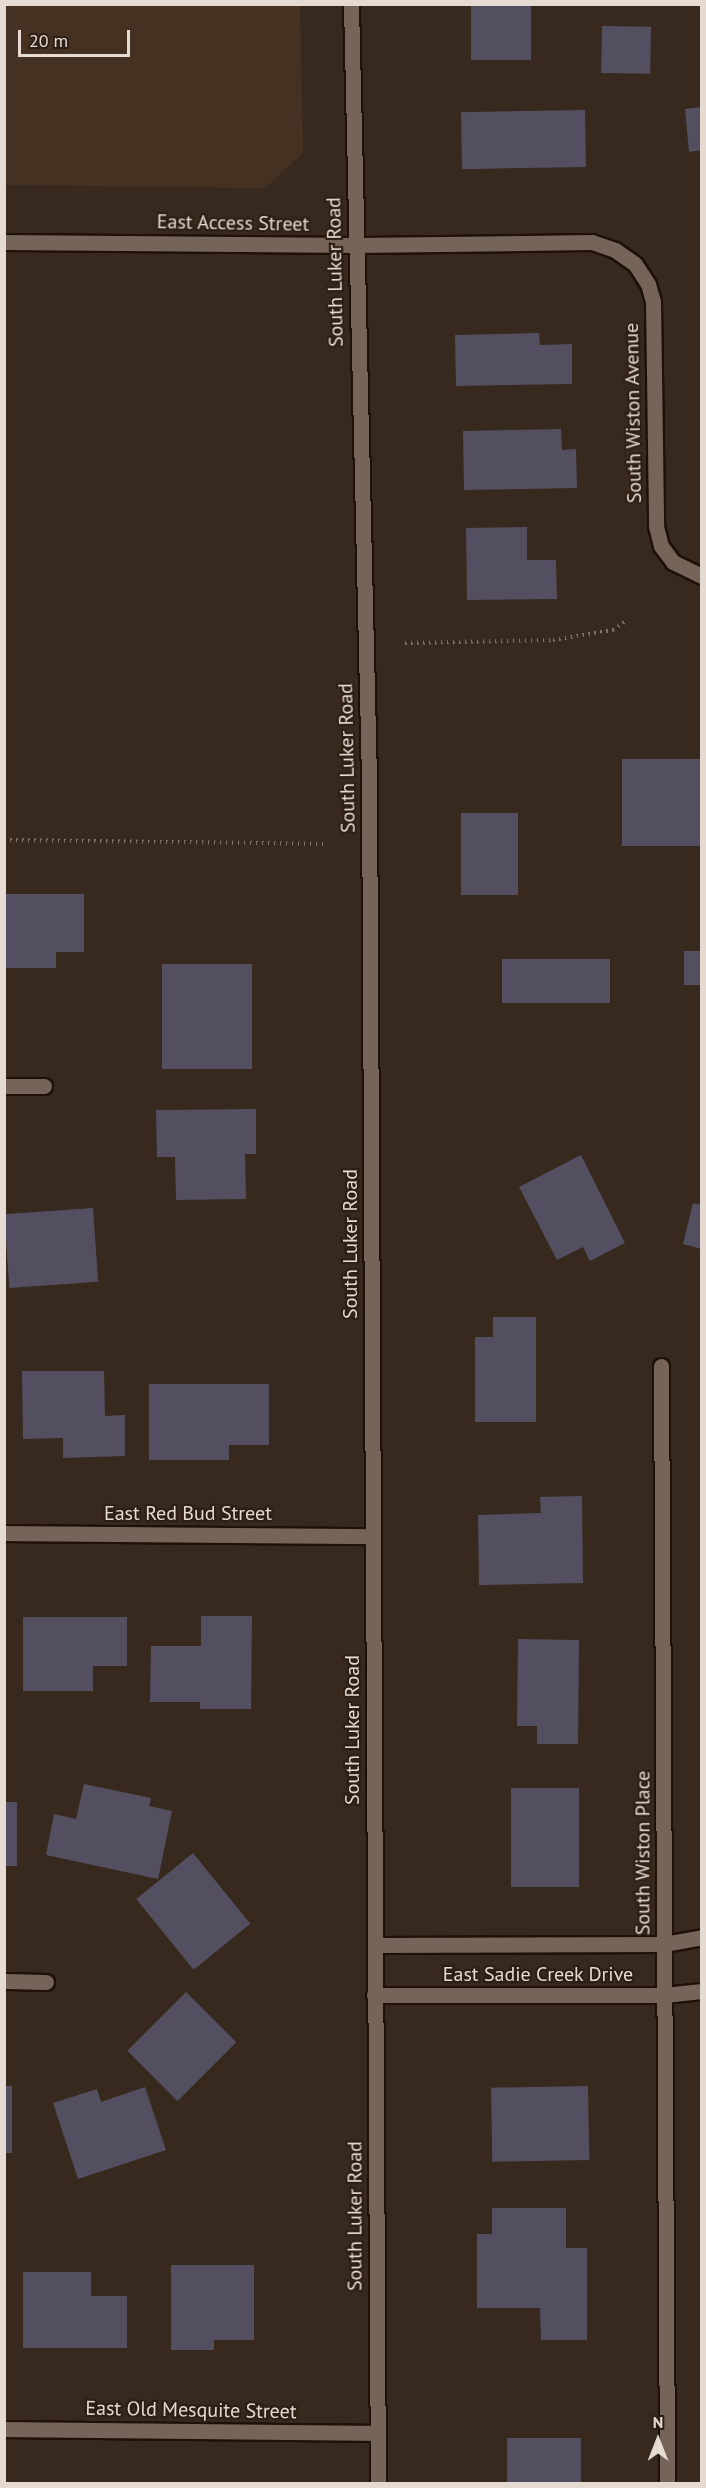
<!DOCTYPE html>
<style>
body{margin:0}
#map{position:relative;width:706px;height:2488px;overflow:hidden;background:#37291d;font-family:"PT Sans",sans-serif}
div>[style]{position:absolute}
.built>*{inset:0;background:#453121}
.building>*{inset:0;background:#534f61;transform-origin:0 0}
.path>*{height:4px;margin-top:-2px;transform-origin:0;background:repeating-linear-gradient(90deg,#7e7267 0 1.5px,transparent 0 6px)}
.roads{filter:drop-shadow(2px 0 #1e1107) drop-shadow(-2px 0 #1e1107) drop-shadow(0 2px #1e1107) drop-shadow(0 -2px #1e1107)}
.minor>*{height:15px;margin:-7.5px;padding:0 7.5px;transform-origin:7.5px;border-radius:7.5px;background:#756457}
span{translate:-50% -50%;white-space:nowrap;text-align:center;line-height:1.15;-webkit-text-stroke:4.5px #2d1f14;paint-order:stroke}
.street-label{font-size:20px;color:#e5dbd3}
.frame{position:absolute;inset:0;border:6px solid #e5dbd3;pointer-events:none}
.north{position:absolute;left:628px;top:2410px;width:60px;height:60px;-webkit-text-stroke:4px #2d1f14;paint-order:stroke;rotate:0deg;font-size:16px;font-weight:700;line-height:24px;text-align:center;color:#e5dbd3}
.north::after{content:'';display:block;margin:auto;width:21px;height:27px;background:#e5dbd3;clip-path:polygon(50% 0,100% 100%,50% 72%,0 100%)}
.scale{position:absolute;left:18px;top:30px;width:112px;height:27px;box-sizing:border-box;border:3px solid #e5dbd3;border-top:0;padding-left:8px;font-size:18px;line-height:21px;white-space:nowrap;color:#e5dbd3;-webkit-text-stroke:4px #2d1f14;paint-order:stroke}
</style>
<div id="map">
<div class="built">
<div style="clip-path:polygon(5px 4px,300px 5px,303px 153px,265px 188px,5px 185px)"></div>
</div>
<div class="building">
<div style="left:471px;top:4px;width:60px;height:56px"></div>
<div style="left:602px;top:26px;width:49px;height:47px;rotate:1deg"></div>
<div style="clip-path:polygon(702px 107px,702px 150px,689px 152px,685px 109px)"></div>
<div style="left:585px;top:110px;width:57px;height:124px;rotate:89deg"></div>
<div style="clip-path:polygon(539px 333px,540px 345px,572px 344px,572px 384px,456px 386px,455px 335px)"></div>
<div style="clip-path:polygon(561px 429px,562px 450px,576px 449px,577px 488px,464px 490px,463px 431px)"></div>
<div style="clip-path:polygon(527px 527px,527px 560px,556px 560px,557px 599px,467px 600px,466px 528px)"></div>
<div style="left:622px;top:759px;width:80px;height:87px"></div>
<div style="left:461px;top:813px;width:57px;height:82px"></div>
<div style="clip-path:polygon(4px 894px,84px 894px,84px 952px,56px 952px,56px 968px,4px 968px)"></div>
<div style="left:684px;top:951px;width:18px;height:34px"></div>
<div style="left:502px;top:959px;width:108px;height:44px"></div>
<div style="left:162px;top:964px;width:90px;height:105px"></div>
<div style="clip-path:polygon(256px 1109px,256px 1154px,245px 1154px,246px 1199px,176px 1200px,175px 1157px,157px 1157px,156px 1110px)"></div>
<div style="clip-path:polygon(581px 1155px,625px 1243px,590px 1261px,583px 1247px,557px 1260px,519px 1187px)"></div>
<div style="clip-path:polygon(693px 1203px,702px 1205px,702px 1249px,683px 1244px)"></div>
<div style="left:93px;top:1208px;width:74px;height:89px;rotate:86deg"></div>
<div style="clip-path:polygon(493px 1317px,536px 1317px,536px 1422px,475px 1422px,475px 1337px,493px 1337px)"></div>
<div style="clip-path:polygon(22px 1371px,104px 1371px,105px 1416px,125px 1415px,125px 1456px,63px 1458px,63px 1438px,23px 1439px)"></div>
<div style="clip-path:polygon(149px 1384px,269px 1384px,269px 1445px,229px 1445px,229px 1460px,149px 1460px)"></div>
<div style="clip-path:polygon(582px 1496px,583px 1583px,479px 1585px,478px 1515px,541px 1513px,540px 1497px)"></div>
<div style="clip-path:polygon(201px 1616px,252px 1616px,251px 1709px,200px 1709px,200px 1702px,150px 1702px,151px 1646px,201px 1646px)"></div>
<div style="clip-path:polygon(23px 1617px,127px 1617px,127px 1666px,93px 1666px,93px 1691px,23px 1691px)"></div>
<div style="clip-path:polygon(518px 1639px,579px 1640px,578px 1744px,537px 1744px,537px 1726px,517px 1726px)"></div>
<div style="clip-path:polygon(84px 1784px,151px 1798px,149px 1806px,172px 1811px,158px 1879px,46px 1855px,54px 1814px,76px 1819px)"></div>
<div style="left:511px;top:1788px;width:68px;height:99px"></div>
<div style="left:4px;top:1802px;width:13px;height:64px"></div>
<div style="left:193px;top:1853px;width:91px;height:73px;rotate:51deg"></div>
<div style="left:186px;top:1992px;width:71px;height:83px;rotate:45deg"></div>
<div style="left:4px;top:2086px;width:8px;height:67px"></div>
<div style="left:588px;top:2086px;width:74px;height:97px;rotate:89deg"></div>
<div style="clip-path:polygon(145px 2087px,166px 2150px,78px 2179px,53px 2103px,97px 2089px,101px 2102px)"></div>
<div style="clip-path:polygon(492px 2208px,566px 2208px,566px 2248px,587px 2248px,587px 2340px,541px 2340px,540px 2308px,477px 2308px,477px 2234px,492px 2234px)"></div>
<div style="clip-path:polygon(171px 2265px,254px 2265px,254px 2340px,214px 2340px,214px 2350px,171px 2350px)"></div>
<div style="clip-path:polygon(23px 2272px,91px 2272px,91px 2296px,127px 2296px,127px 2348px,23px 2348px)"></div>
<div style="left:507px;top:2438px;width:74px;height:46px"></div>
</div>
<div class="path">
<div style="left:405px;top:643px;width:148px;rotate:-1.2deg"></div>
<div style="left:553px;top:640px;width:61px;rotate:-9.5deg"></div>
<div style="left:613px;top:630px;width:16px;rotate:-35deg"></div>
<div style="left:4px;top:840px;width:324px;rotate:0.7deg"></div>
</div>
<div class="roads">
<div class="minor">
<div style="left:351px;top:4px;width:775px;rotate:88.67deg"></div>
<div style="left:369px;top:779px;width:1705px;rotate:89.7deg"></div>
<div style="left:4px;top:242px;width:351px;rotate:0.5deg"></div>
<div style="left:355px;top:245px;width:237px;rotate:-0.7deg"></div>
<div style="left:592px;top:242px;width:24px;rotate:19deg"></div>
<div style="left:615px;top:250px;width:24px;rotate:35deg"></div>
<div style="left:635px;top:264px;width:24px;rotate:57deg"></div>
<div style="left:648px;top:284px;width:18px;rotate:74deg"></div>
<div style="left:653px;top:301px;width:225px;rotate:89.2deg"></div>
<div style="left:656px;top:526px;width:21px;rotate:76deg"></div>
<div style="left:661px;top:546px;width:20px;rotate:53deg"></div>
<div style="left:673px;top:562px;width:32px;rotate:26deg"></div>
<div style="left:4px;top:1086px;width:40px"></div>
<div style="left:661px;top:1366px;width:1118px;rotate:89.69deg"></div>
<div style="left:4px;top:1533px;width:368px;rotate:0.5deg"></div>
<div style="left:375px;top:1945px;width:289px;rotate:-0.2deg"></div>
<div style="left:664px;top:1944px;width:39px;rotate:-10deg"></div>
<div style="left:4px;top:1981px;width:42px;rotate:1.4deg"></div>
<div style="left:374px;top:1995px;width:290px"></div>
<div style="left:664px;top:1995px;width:38px;rotate:-6deg"></div>
<div style="left:4px;top:2429px;width:373px;rotate:0.6deg"></div>
</div>
</div>
<div class="street-label">
<span style="left:233px;top:223px;rotate:1deg">East Access Street</span>
<span style="left:335px;top:272px;rotate:-91deg">South Luker Road</span>
<span style="left:633px;top:413px;rotate:-91deg">South Wiston Avenue</span>
<span style="left:347px;top:758px;rotate:-91deg">South Luker Road</span>
<span style="left:350px;top:1244px;rotate:-90deg">South Luker Road</span>
<span style="left:188px;top:1513px">East Red Bud Street</span>
<span style="left:352px;top:1730px;rotate:-90deg">South Luker Road</span>
<span style="left:643px;top:1853px;rotate:-90deg">South Wiston Place</span>
<span style="left:538px;top:1974px">East Sadie Creek Drive</span>
<span style="left:355px;top:2216px;rotate:-90deg">South Luker Road</span>
<span style="left:191px;top:2410px;rotate:1deg">East Old Mesquite Street</span>
</div>
<div class="frame"></div>
<div class="north">N</div>
<div class="scale">20 m</div>
</div>
